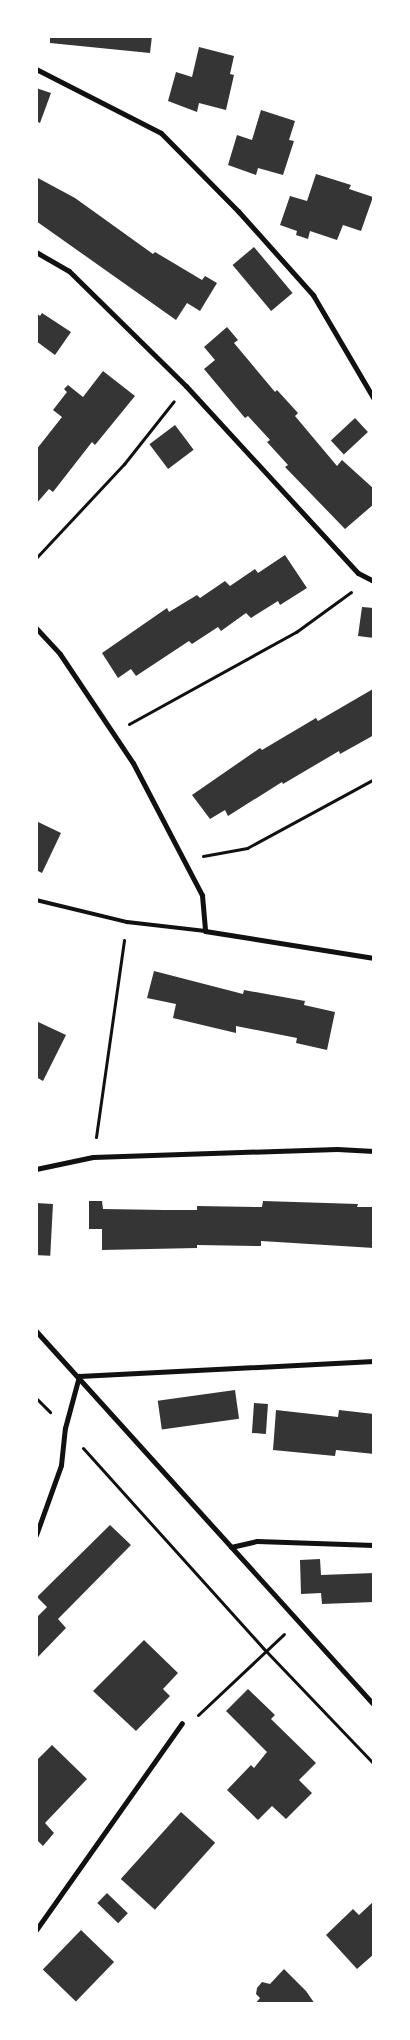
<!DOCTYPE html>
<style>
body{margin:0}
#map{position:relative;width:410px;height:2040px;overflow:hidden;background:#fff;font-family:"Archivo Narrow",sans-serif}
div>[style]{position:absolute}
.building>*{inset:0;background:#353535;transform-origin:0 0}
.path>*{height:3px;margin:-1.5px;padding:0 1.5px;transform-origin:1.5px;border-radius:1.5px;background:#111}
.service>*{height:4px;margin:-2px;padding:0 2px;transform-origin:2px;border-radius:2px;background:#111}
.minor>*{height:5px;margin:-2.5px;padding:0 2.5px;transform-origin:2.5px;border-radius:2.5px;background:#111}
span{translate:-50% -50%;white-space:nowrap;text-align:center;line-height:1.15;-webkit-text-stroke:5px #fff;paint-order:stroke}
.frame{position:absolute;inset:0;border:38px solid #fff;pointer-events:none}
</style>
<div id="map">
<div class="building">
<div style="clip-path:polygon(50px 36px,152px 36px,150px 53px,50px 43px)"></div>
<div style="clip-path:polygon(199px 47px,234px 56px,230px 74px,234px 75px,226px 110px,199px 103px,197px 112px,168px 101px,176px 72px,192px 77px)"></div>
<div style="clip-path:polygon(36px 88px,51px 93px,40px 123px,36px 121px)"></div>
<div style="clip-path:polygon(261px 110px,295px 121px,289px 140px,294px 141px,283px 175px,258px 168px,256px 175px,228px 165px,237px 135px,252px 140px)"></div>
<div style="clip-path:polygon(316px 174px,351px 185px,349px 189px,373px 197px,361px 231px,343px 225px,337px 240px,310px 231px,308px 239px,296px 235px,297px 231px,280px 225px,290px 196px,307px 201px)"></div>
<div style="clip-path:polygon(36px 177px,75px 198px,153px 254px,155px 252px,202px 280px,205px 276px,217px 283px,200px 311px,187px 303px,176px 320px,36px 221px)"></div>
<div style="left:254px;top:247px;width:60px;height:28px;rotate:50deg"></div>
<div style="clip-path:polygon(36px 313px,40px 316px,42px 313px,71px 332px,55px 355px,36px 341px)"></div>
<div style="clip-path:polygon(227px 327px,238px 340px,234px 343px,275px 392px,277px 390px,298px 413px,295px 416px,337px 466px,342px 460px,374px 489px,374px 504px,345px 529px,285px 467px,288px 465px,267px 442px,270px 440px,248px 416px,245px 418px,204px 369px,215px 360px,204px 347px)"></div>
<div style="clip-path:polygon(103px 371px,135px 396px,95px 445px,92px 442px,53px 492px,49px 489px,36px 504px,36px 450px,62px 417px,53px 410px,67px 392px,64px 389px,68px 385px,83px 397px)"></div>
<div style="left:355px;top:418px;width:19px;height:33px;rotate:47deg"></div>
<div style="left:175px;top:425px;width:31px;height:32px;rotate:53deg"></div>
<div style="clip-path:polygon(285px 555px,307px 588px,280px 605px,278px 601px,251px 618px,246px 613px,221px 631px,218px 627px,192px 644px,189px 641px,136px 676px,131px 669px,118px 678px,102px 653px,167px 608px,169px 612px,197px 595px,200px 598px,225px 581px,230px 586px,255px 569px,258px 573px)"></div>
<div style="clip-path:polygon(362px 607px,374px 608px,374px 638px,358px 636px)"></div>
<div style="clip-path:polygon(373px 689px,374px 735px,367px 739px,340px 754px,339px 751px,283px 784px,282px 782px,228px 816px,225px 810px,210px 819px,192px 795px,260px 748px,262px 750px,316px 718px,318px 721px)"></div>
<div style="clip-path:polygon(36px 821px,61px 833px,42px 873px,36px 870px)"></div>
<div style="clip-path:polygon(154px 971px,243px 994px,244px 990px,305px 1001px,304px 1005px,335px 1012px,327px 1050px,296px 1043px,297px 1038px,236px 1026px,236px 1033px,173px 1018px,176px 1004px,147px 998px)"></div>
<div style="clip-path:polygon(36px 1021px,66px 1035px,43px 1081px,36px 1077px)"></div>
<div style="clip-path:polygon(89px 1201px,102px 1201px,103px 1209px,165px 1210px,197px 1210px,197px 1206px,262px 1207px,263px 1201px,358px 1204px,357px 1207px,374px 1207px,374px 1248px,261px 1241px,261px 1246px,197px 1245px,197px 1248px,102px 1250px,102px 1229px,89px 1229px)"></div>
<div style="left:36px;top:1203px;width:17px;height:52px;rotate:3deg"></div>
<div style="left:235px;top:1390px;width:29px;height:78px;rotate:82deg"></div>
<div style="left:254px;top:1403px;width:14px;height:30px;rotate:4deg"></div>
<div style="clip-path:polygon(276px 1410px,338px 1417px,339px 1410px,374px 1414px,374px 1454px,336px 1450px,335px 1456px,273px 1450px)"></div>
<div style="clip-path:polygon(110px 1525px,131px 1545px,58px 1619px,66px 1628px,36px 1659px,36px 1618px,47px 1607px,37px 1597px)"></div>
<div style="clip-path:polygon(320px 1559px,321px 1575px,374px 1573px,374px 1602px,322px 1604px,321px 1593px,301px 1594px,300px 1560px)"></div>
<div style="clip-path:polygon(144px 1640px,178px 1673px,163px 1689px,170px 1696px,136px 1731px,93px 1691px)"></div>
<div style="clip-path:polygon(248px 1689px,275px 1715px,271px 1719px,316px 1763px,299px 1780px,312px 1793px,286px 1819px,272px 1806px,258px 1820px,227px 1790px,251px 1765px,254px 1768px,267px 1752px,226px 1711px)"></div>
<div style="clip-path:polygon(52px 1745px,87px 1779px,45px 1823px,54px 1833px,43px 1846px,36px 1839px,36px 1761px)"></div>
<div style="left:181px;top:1812px;width:46px;height:90px;rotate:42deg"></div>
<div style="left:107px;top:1893px;width:29px;height:14px;rotate:44deg"></div>
<div style="clip-path:polygon(374px 1901px,374px 1954px,357px 1969px,326px 1935px,353px 1909px,359px 1915px)"></div>
<div style="left:81px;top:1930px;width:46px;height:55px;rotate:44deg"></div>
<div style="clip-path:polygon(284px 1969px,306px 1991px,315px 2004px,255px 2004px,260px 1998px,256px 1994px,257px 1988px,262px 1982px,270px 1984px)"></div>
</div>
<div class="path">
<div style="left:36px;top:558px;width:129px;rotate:-46.9deg"></div>
<div style="left:124px;top:464px;width:80px;rotate:-51.6deg"></div>
<div style="left:129px;top:724px;width:191px;rotate:-28.9deg"></div>
<div style="left:296px;top:632px;width:68px;rotate:-36deg"></div>
<div style="left:203px;top:856px;width:45px;rotate:-10.3deg"></div>
<div style="left:247px;top:848px;width:145px;rotate:-28.5deg"></div>
<div style="left:96px;top:1137px;width:199px;rotate:-81.9deg"></div>
<div style="left:36px;top:1398px;width:20px;rotate:45deg"></div>
<div style="left:83px;top:1448px;width:273px;rotate:48deg"></div>
<div style="left:266px;top:1651px;width:156px;rotate:46.3deg"></div>
<div style="left:198px;top:1715px;width:118px;rotate:-43.3deg"></div>
</div>
<div class="service">
<div style="left:36px;top:900px;width:94px;rotate:13.6deg"></div>
<div style="left:127px;top:922px;width:79px;rotate:6.6deg"></div>
</div>
<div class="minor">
<div style="left:36px;top:69px;width:140px;rotate:27.1deg"></div>
<div style="left:161px;top:133px;width:110px;rotate:45.4deg"></div>
<div style="left:238px;top:211px;width:113px;rotate:48.2deg"></div>
<div style="left:313px;top:295px;width:121px;rotate:59.6deg"></div>
<div style="left:36px;top:252px;width:38px;rotate:30deg"></div>
<div style="left:69px;top:271px;width:164px;rotate:44.5deg"></div>
<div style="left:186px;top:386px;width:254px;rotate:47.4deg"></div>
<div style="left:358px;top:573px;width:18px;rotate:27deg"></div>
<div style="left:36px;top:628px;width:35px;rotate:47deg"></div>
<div style="left:60px;top:654px;width:131px;rotate:56.2deg"></div>
<div style="left:133px;top:763px;width:149px;rotate:62.4deg"></div>
<div style="left:202px;top:895px;width:36px;rotate:85deg"></div>
<div style="left:205px;top:931px;width:171px;rotate:9.1deg"></div>
<div style="left:36px;top:1169px;width:58px;rotate:-11.9deg"></div>
<div style="left:93px;top:1157px;width:244px;rotate:-1.9deg"></div>
<div style="left:337px;top:1149px;width:37px;rotate:3deg"></div>
<div style="left:36px;top:1331px;width:504px;rotate:47.89deg"></div>
<div style="left:79px;top:1376px;width:295px;rotate:-2.9deg"></div>
<div style="left:36px;top:1535px;width:74px;rotate:-70.3deg"></div>
<div style="left:61px;top:1465px;width:37px;rotate:-84deg"></div>
<div style="left:65px;top:1428px;width:54px;rotate:-74.9deg"></div>
<div style="left:231px;top:1547px;width:27px;rotate:-13deg"></div>
<div style="left:257px;top:1541px;width:117px;rotate:2deg"></div>
<div style="left:36px;top:1930px;width:253px;rotate:-54.8deg"></div>
</div>
<div class="frame"></div>
</div>
